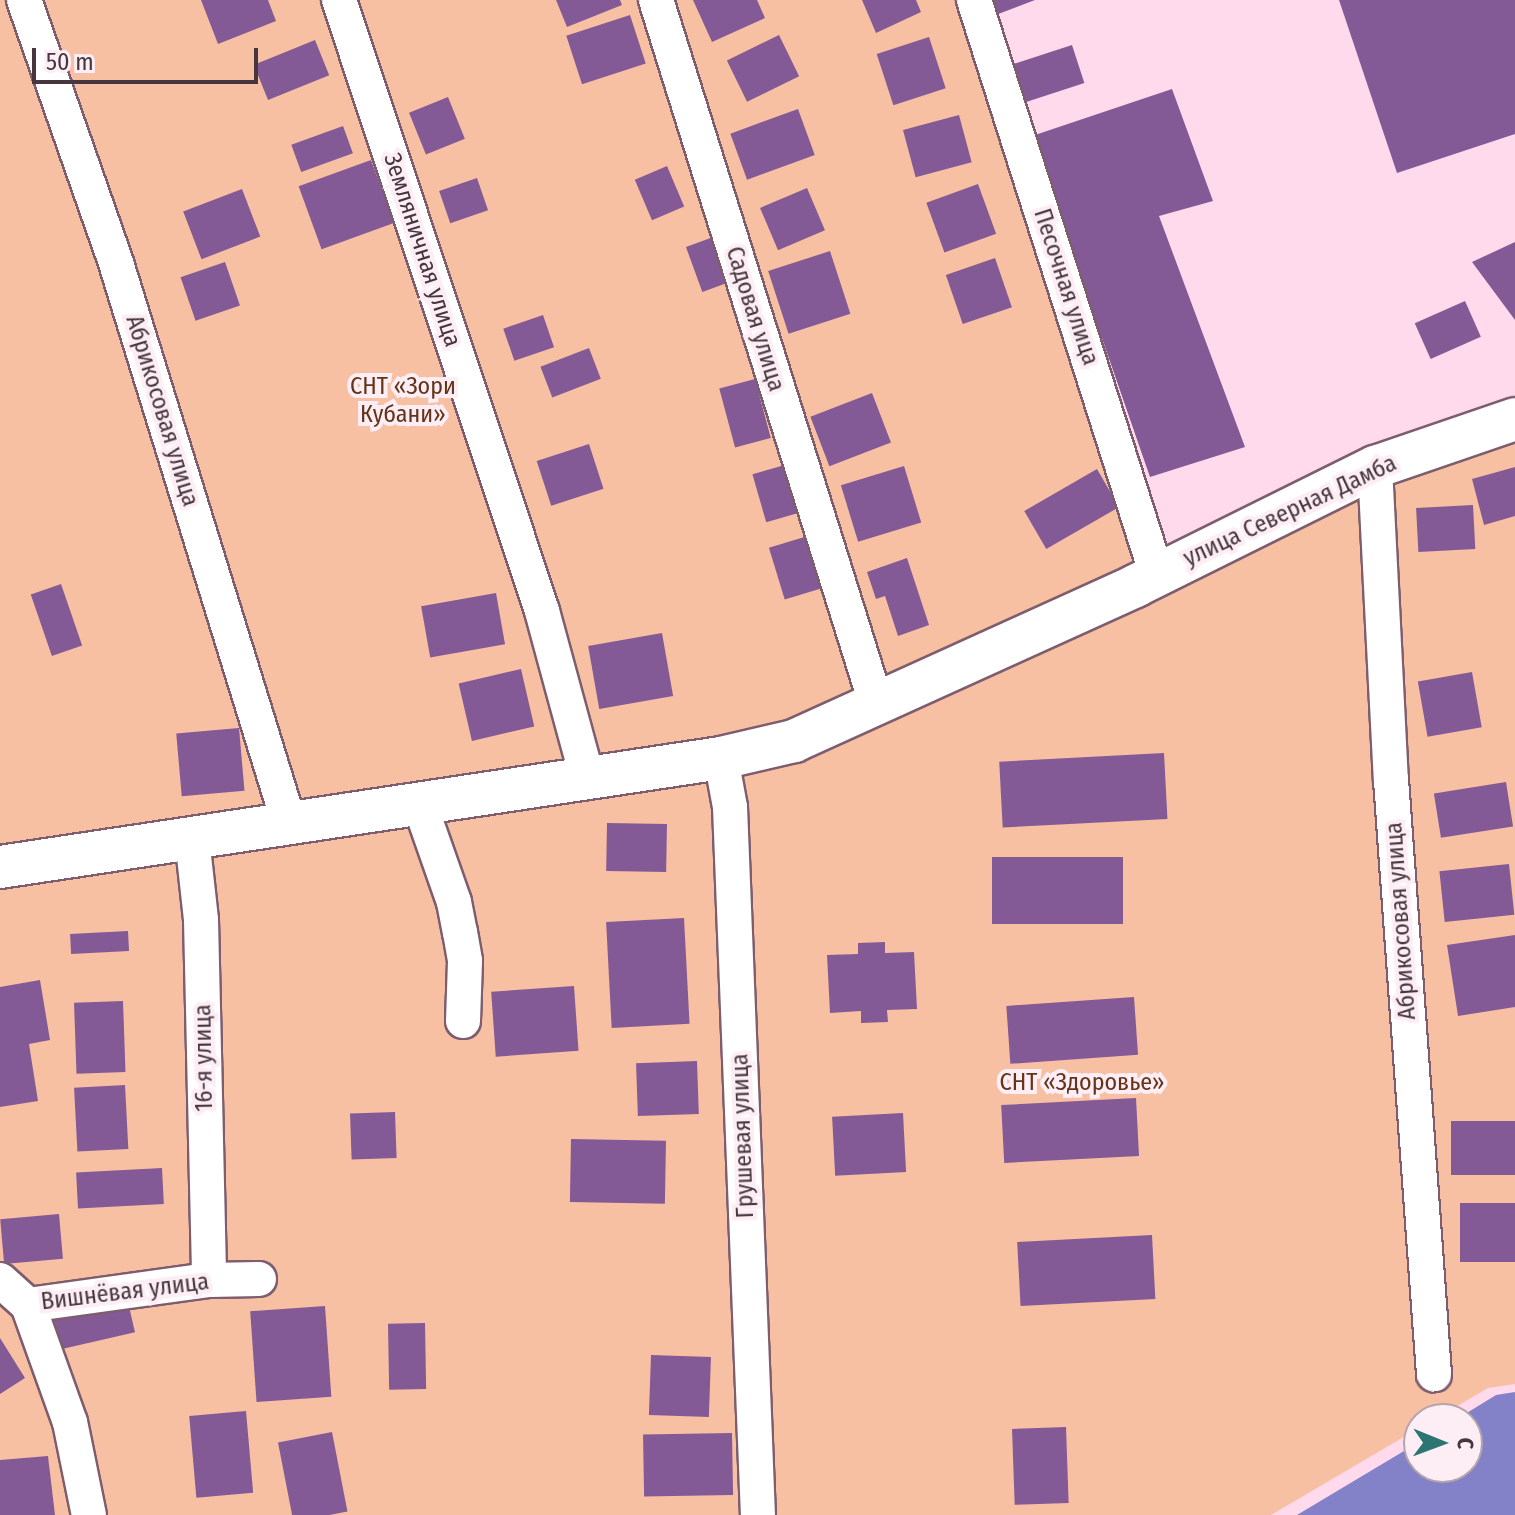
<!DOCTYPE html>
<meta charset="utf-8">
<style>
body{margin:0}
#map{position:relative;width:1515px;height:1515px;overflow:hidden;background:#ffd9ec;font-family:"Fira Sans Condensed",sans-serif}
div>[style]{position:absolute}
.green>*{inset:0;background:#f8c0a3}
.water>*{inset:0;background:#8382c8}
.building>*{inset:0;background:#845a96;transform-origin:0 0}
.roads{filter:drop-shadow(2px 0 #7d5d6e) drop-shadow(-2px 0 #7d5d6e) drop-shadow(0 2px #7d5d6e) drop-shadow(0 -2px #7d5d6e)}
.minor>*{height:34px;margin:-17px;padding:0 17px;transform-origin:17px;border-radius:17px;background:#fff}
.tertiary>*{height:42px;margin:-21px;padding:0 21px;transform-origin:21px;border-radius:21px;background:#fff}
span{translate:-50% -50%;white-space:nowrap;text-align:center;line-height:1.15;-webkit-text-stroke:8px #fdedf5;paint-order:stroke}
.street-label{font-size:24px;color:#46373e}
.park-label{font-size:24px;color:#643418}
.north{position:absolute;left:1403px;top:1403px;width:80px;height:80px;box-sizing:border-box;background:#fdedf5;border:2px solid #b4a4ac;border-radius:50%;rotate:91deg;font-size:22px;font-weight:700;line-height:32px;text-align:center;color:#46373e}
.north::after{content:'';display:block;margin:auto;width:28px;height:36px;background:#2c7572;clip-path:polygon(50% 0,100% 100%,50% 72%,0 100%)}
.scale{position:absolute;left:32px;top:48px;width:226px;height:36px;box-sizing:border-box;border:4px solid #46373e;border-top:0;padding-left:10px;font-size:24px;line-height:28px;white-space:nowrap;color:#46373e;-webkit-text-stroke:6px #fdedf5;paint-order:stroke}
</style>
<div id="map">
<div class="green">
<div style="clip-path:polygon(0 0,970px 0,1157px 574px,1515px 419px,1515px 1384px,1488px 1388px,1435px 1419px,1419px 1419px,1419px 1428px,1271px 1515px,0 1515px)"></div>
</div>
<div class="water">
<div style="clip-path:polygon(1515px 1392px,1515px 1515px,1297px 1515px,1419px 1442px,1419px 1467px,1467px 1467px,1467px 1419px,1457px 1419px,1496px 1395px)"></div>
</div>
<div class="building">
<div style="clip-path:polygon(201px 0,268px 0,276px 21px,218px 44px)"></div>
<div style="clip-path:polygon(556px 0,620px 0,622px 5px,567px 27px)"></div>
<div style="clip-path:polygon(693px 0,757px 0,765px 18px,712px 42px)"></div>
<div style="clip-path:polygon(862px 0,916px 0,921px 12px,876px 33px)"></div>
<div style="clip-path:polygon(988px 0,1035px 0,993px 16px)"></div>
<div style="clip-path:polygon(1339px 0,1515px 0,1515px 134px,1397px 173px)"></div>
<div style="left:630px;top:15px;width:51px;height:67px;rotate:72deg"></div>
<div style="left:779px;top:35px;width:46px;height:58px;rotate:64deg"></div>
<div style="left:929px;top:37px;width:54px;height:55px;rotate:72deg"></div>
<div style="left:315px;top:40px;width:38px;height:66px;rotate:68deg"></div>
<div style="left:1072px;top:45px;width:40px;height:66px;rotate:72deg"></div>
<div style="clip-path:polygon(1172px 89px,1213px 201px,1159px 216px,1245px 447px,1150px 477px,1032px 136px)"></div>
<div style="left:448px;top:97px;width:45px;height:42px;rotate:68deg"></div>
<div style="left:798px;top:109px;width:49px;height:72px;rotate:70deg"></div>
<div style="left:959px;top:115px;width:49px;height:58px;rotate:75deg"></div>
<div style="left:343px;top:126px;width:29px;height:55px;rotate:70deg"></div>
<div style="left:371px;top:160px;width:67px;height:77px;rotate:70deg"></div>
<div style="left:667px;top:166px;width:44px;height:35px;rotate:67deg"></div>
<div style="left:477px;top:178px;width:34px;height:40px;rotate:71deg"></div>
<div style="left:978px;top:184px;width:53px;height:55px;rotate:70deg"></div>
<div style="left:807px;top:188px;width:46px;height:51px;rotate:67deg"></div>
<div style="left:242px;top:189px;width:51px;height:63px;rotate:69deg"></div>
<div style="left:716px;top:236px;width:48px;height:32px;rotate:70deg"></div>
<div style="clip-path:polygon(1515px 242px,1515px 320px,1472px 262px)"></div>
<div style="left:830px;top:251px;width:66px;height:65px;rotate:72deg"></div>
<div style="left:995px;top:258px;width:52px;height:52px;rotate:71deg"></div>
<div style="left:225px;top:262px;width:46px;height:47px;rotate:71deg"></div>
<div style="left:1465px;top:301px;width:39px;height:55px;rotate:66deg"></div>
<div style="left:543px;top:315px;width:34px;height:42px;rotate:71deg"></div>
<div style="left:589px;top:348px;width:33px;height:52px;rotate:69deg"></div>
<div style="left:755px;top:379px;width:61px;height:37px;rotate:75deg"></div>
<div style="left:872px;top:393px;width:53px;height:66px;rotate:69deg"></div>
<div style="left:589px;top:444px;width:47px;height:55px;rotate:72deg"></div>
<div style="left:788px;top:464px;width:50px;height:37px;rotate:74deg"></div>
<div style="left:904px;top:466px;width:59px;height:66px;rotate:73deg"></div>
<div style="clip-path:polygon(1515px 467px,1515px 516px,1484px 525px,1472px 479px)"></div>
<div style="left:1097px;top:469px;width:44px;height:84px;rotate:60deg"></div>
<div style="left:1473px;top:505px;width:44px;height:57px;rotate:87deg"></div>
<div style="left:811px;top:535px;width:54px;height:44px;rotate:73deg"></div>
<div style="clip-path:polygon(907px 558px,929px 625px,898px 636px,885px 596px,876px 599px,867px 572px)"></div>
<div style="left:61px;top:584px;width:65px;height:32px;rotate:71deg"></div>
<div style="left:496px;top:593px;width:52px;height:76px;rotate:80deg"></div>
<div style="left:662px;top:633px;width:64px;height:75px;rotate:80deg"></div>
<div style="left:521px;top:669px;width:59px;height:64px;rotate:77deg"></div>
<div style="left:1472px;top:672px;width:56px;height:55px;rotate:80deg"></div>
<div style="left:239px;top:728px;width:63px;height:63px;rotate:85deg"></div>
<div style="left:1164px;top:753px;width:66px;height:165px;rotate:87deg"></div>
<div style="left:1506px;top:782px;width:45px;height:73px;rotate:81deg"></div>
<div style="left:607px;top:823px;width:60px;height:48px;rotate:1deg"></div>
<div style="left:1123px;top:857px;width:67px;height:131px;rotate:90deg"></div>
<div style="left:1509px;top:864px;width:51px;height:70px;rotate:84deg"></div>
<div style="left:684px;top:918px;width:106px;height:78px;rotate:87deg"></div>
<div style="left:128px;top:931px;width:20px;height:58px;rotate:87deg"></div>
<div style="clip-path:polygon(1515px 935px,1515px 1007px,1458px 1016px,1447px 945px)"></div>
<div style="clip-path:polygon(885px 942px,885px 953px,914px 952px,917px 1009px,887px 1010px,888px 1022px,861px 1023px,861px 1011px,830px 1013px,827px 955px,858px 954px,858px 943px)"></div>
<div style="clip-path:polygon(40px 980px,50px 1040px,29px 1044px,38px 1101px,0 1107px,0 987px)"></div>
<div style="left:574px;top:986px;width:65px;height:83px;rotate:86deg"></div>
<div style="left:1134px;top:997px;width:58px;height:128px;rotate:86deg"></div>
<div style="left:123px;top:1001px;width:71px;height:49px;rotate:88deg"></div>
<div style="left:697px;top:1061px;width:53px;height:61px;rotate:88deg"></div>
<div style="left:125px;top:1085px;width:64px;height:51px;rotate:87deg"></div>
<div style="left:1136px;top:1098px;width:58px;height:135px;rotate:87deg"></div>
<div style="left:395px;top:1112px;width:46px;height:45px;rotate:88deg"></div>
<div style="left:903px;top:1113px;width:59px;height:71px;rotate:87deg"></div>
<div style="left:1515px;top:1121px;width:54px;height:64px;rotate:90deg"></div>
<div style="left:571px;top:1139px;width:95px;height:63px;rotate:1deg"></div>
<div style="left:162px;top:1168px;width:36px;height:86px;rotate:87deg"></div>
<div style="left:1515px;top:1203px;width:59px;height:55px;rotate:90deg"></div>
<div style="left:59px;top:1214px;width:45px;height:59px;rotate:85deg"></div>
<div style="left:1152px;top:1235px;width:64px;height:135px;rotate:87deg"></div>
<div style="left:128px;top:1302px;width:31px;height:86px;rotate:77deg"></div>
<div style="left:325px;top:1306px;width:91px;height:75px;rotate:86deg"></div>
<div style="left:425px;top:1323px;width:66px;height:37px;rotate:89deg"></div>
<div style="clip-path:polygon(0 1338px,25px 1378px,0 1394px)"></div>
<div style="left:651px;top:1355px;width:60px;height:60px;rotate:2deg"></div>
<div style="left:246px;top:1411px;width:82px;height:57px;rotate:85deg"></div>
<div style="left:1066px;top:1427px;width:76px;height:54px;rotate:88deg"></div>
<div style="left:332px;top:1432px;width:81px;height:55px;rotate:79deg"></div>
<div style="left:732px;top:1433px;width:62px;height:89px;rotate:89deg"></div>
<div style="clip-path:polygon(48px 1456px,55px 1515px,0 1515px,0 1460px)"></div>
</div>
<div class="roads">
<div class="minor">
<div style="left:24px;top:0;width:279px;rotate:70.7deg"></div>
<div style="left:116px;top:263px;width:589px;rotate:72.83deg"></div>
<div style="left:339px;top:0;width:644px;rotate:71.62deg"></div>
<div style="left:542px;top:611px;width:172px;rotate:74.8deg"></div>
<div style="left:656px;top:0;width:737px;rotate:72.62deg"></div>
<div style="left:974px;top:0;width:603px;rotate:72.35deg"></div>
<div style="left:1375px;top:467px;width:313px;rotate:87.1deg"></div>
<div style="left:1391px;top:780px;width:596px;rotate:85.86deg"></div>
<div style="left:721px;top:758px;width:50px;rotate:79.6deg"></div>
<div style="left:730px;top:807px;width:709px;rotate:87.74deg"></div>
<div style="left:420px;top:805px;width:103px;rotate:70.7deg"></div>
<div style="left:454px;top:902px;width:31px;rotate:79deg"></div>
<div style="left:460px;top:932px;width:29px;rotate:80deg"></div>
<div style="left:465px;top:961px;width:60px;rotate:91.9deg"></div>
<div style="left:192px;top:838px;width:82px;rotate:83.7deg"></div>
<div style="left:201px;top:920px;width:360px;rotate:88.7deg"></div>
<div style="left:0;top:1280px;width:38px;rotate:42deg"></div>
<div style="left:28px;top:1305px;width:183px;rotate:-7.9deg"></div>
<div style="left:209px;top:1280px;width:50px;rotate:-1.1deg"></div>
<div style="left:28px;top:1305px;width:124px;rotate:70.3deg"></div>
<div style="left:70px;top:1422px;width:95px;rotate:78.5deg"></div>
</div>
<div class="tertiary">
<div style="left:0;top:867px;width:729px;rotate:-8.6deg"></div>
<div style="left:721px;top:758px;width:75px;rotate:-13.1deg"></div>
<div style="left:794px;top:741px;width:375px;rotate:-24.4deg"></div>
<div style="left:1135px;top:586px;width:268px;rotate:-26.4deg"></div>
<div style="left:1375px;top:467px;width:148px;rotate:-18.9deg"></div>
</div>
</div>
<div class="street-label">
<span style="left:422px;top:250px;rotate:72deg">Земляничная улица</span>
<span style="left:1066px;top:287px;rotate:72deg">Песочная улица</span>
<span style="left:755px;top:319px;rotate:73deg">Садовая улица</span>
<span style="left:162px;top:411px;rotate:73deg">Абрикосовая улица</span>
<span style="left:1290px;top:511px;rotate:-25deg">улица Северная Дамба</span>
<span style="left:1401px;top:921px;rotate:-94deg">Абрикосовая улица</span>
<span style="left:204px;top:1058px;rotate:-91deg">16-я улица</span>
<span style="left:743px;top:1136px;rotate:-92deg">Грушевая улица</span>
<span style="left:125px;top:1292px;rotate:-7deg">Вишнёвая улица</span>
</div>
<div class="park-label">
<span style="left:403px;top:401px">СНТ «Зори<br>Кубани»</span>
<span style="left:1082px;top:1083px">СНТ «Здоровье»</span>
</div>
<div class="north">С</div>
<div class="scale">50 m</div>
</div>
